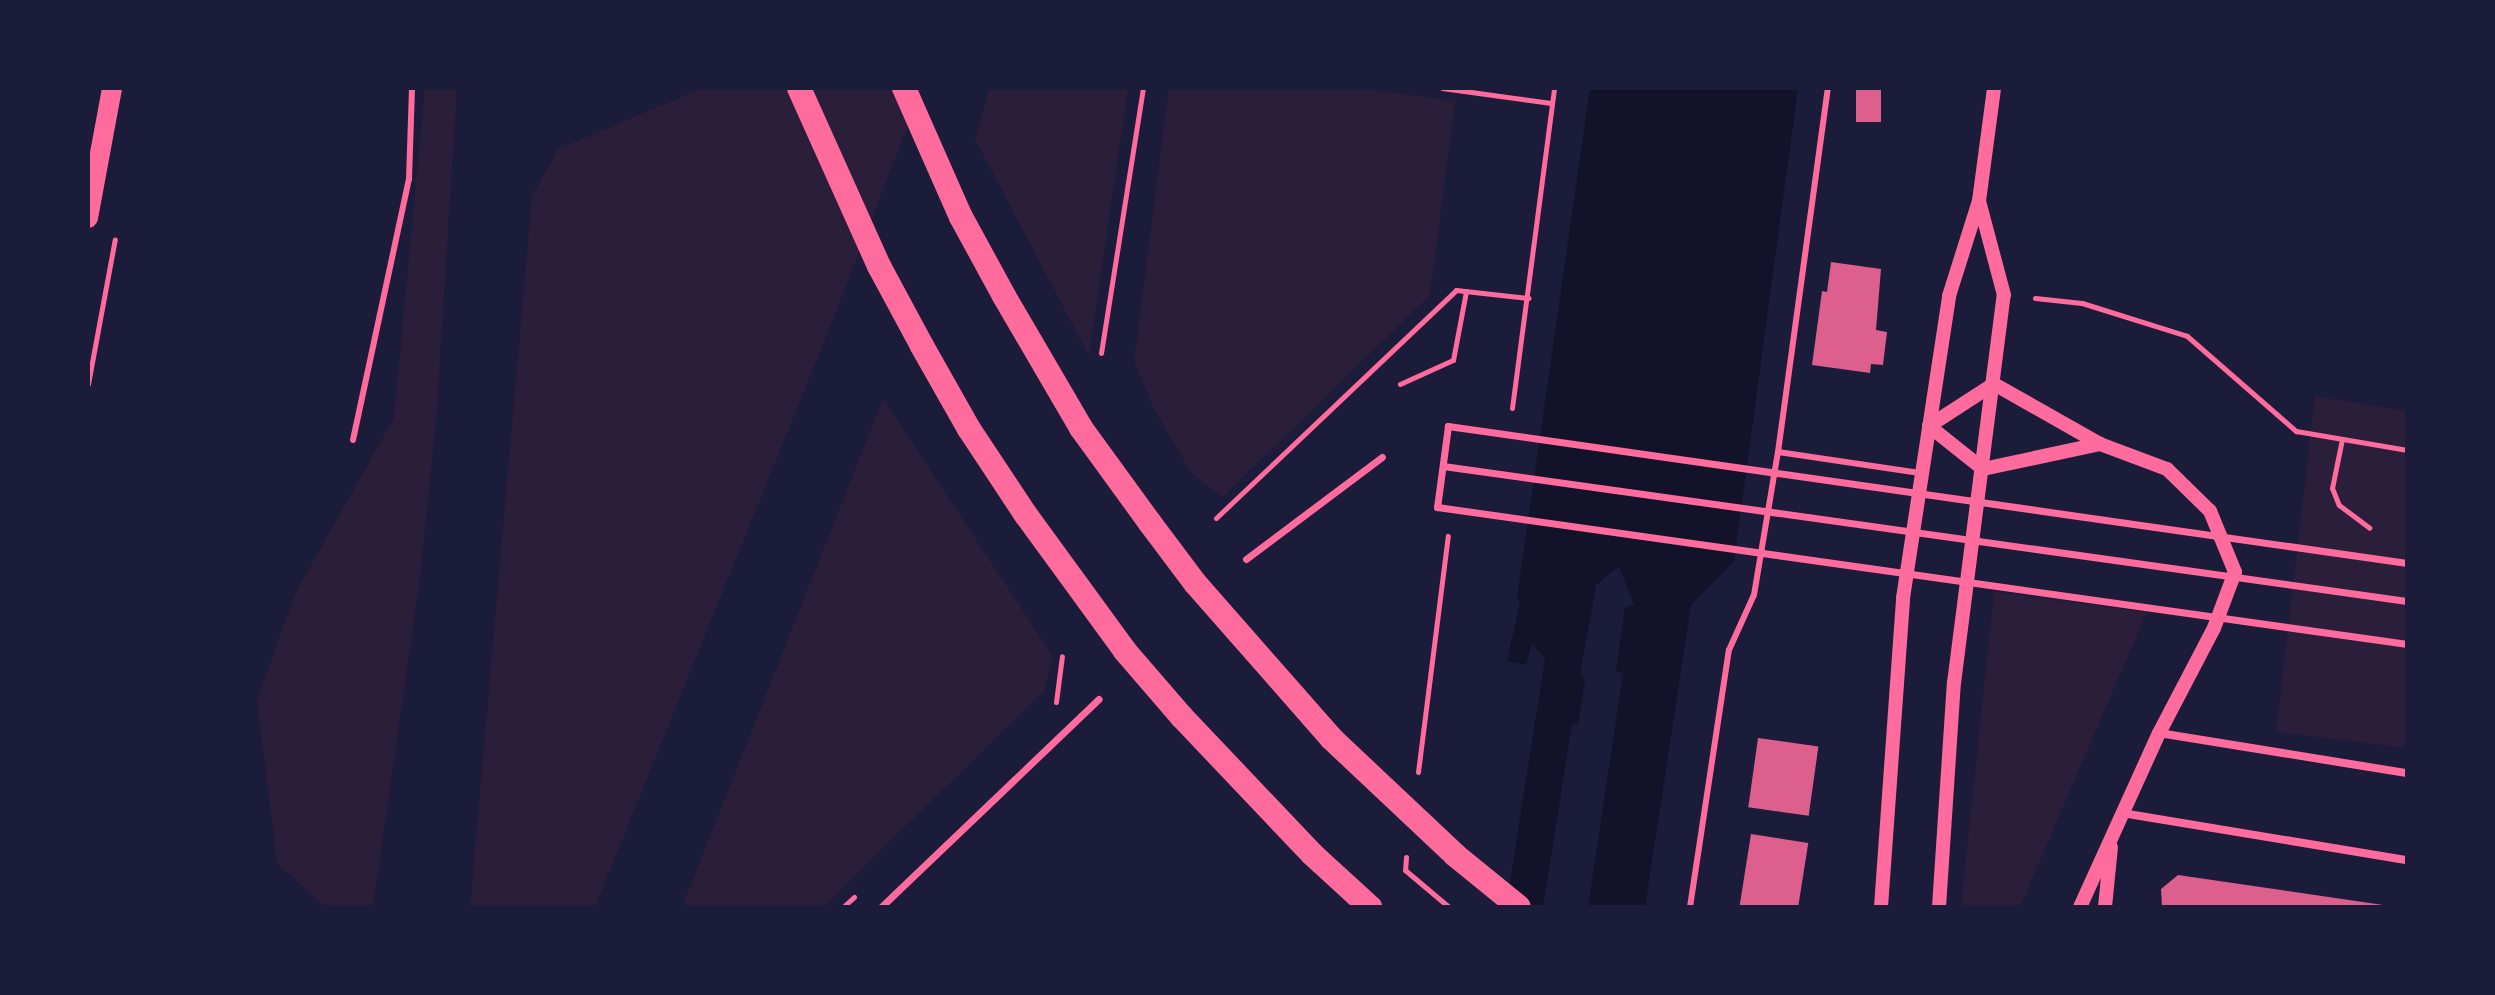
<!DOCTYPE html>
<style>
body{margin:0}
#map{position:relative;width:2495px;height:995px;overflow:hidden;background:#1b1b3a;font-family:Mulish,sans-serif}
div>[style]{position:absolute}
.green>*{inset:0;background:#2a1e3b}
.water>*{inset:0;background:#12122b}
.building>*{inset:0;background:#dd5f8e;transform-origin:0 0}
.path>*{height:5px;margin:-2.5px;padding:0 2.5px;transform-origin:2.5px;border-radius:2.5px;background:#ff6b9d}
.service>*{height:6px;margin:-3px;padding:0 3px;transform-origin:3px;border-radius:3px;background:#ff6b9d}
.pedestrian>*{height:7px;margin:-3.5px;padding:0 3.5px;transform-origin:3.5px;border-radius:3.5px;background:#ff6b9d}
.minor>*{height:8px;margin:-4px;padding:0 4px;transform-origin:4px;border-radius:4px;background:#ff6b9d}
.tertiary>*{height:14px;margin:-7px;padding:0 7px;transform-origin:7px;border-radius:7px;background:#ff6b9d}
.primary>*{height:20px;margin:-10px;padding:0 10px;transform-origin:10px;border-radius:10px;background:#ff6b9d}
.motorway>*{height:24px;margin:-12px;padding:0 12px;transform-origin:12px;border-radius:12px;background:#ff6b9d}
span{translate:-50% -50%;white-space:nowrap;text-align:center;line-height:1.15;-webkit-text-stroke:8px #1b1b3a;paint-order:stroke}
.frame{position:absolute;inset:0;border:90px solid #1b1b3a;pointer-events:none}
</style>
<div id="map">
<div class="green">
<div style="clip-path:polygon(425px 88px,457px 88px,436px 421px,419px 585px,373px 907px,325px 907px,277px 863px,257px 700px,296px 592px,394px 418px)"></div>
<div style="clip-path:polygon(703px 88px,922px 88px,834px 317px,595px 907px,470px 907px,532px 196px,558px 149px)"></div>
<div style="clip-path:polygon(990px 88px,1128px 88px,1089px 356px,975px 139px)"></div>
<div style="clip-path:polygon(1169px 88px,1357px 88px,1455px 101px,1430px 295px,1223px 497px,1192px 474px,1154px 409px,1134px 361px)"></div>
<div style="clip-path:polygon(2315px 396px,2407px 411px,2407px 748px,2276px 732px)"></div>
<div style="clip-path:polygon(883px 399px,1053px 656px,1044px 691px,823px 907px,682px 907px)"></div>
<div style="clip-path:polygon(1994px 592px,2147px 612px,2020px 907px,1961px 907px)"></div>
</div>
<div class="water">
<div style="clip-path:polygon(1590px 88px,1798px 88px,1734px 561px,1691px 605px,1645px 907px,1588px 907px,1623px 674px,1616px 671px,1625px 607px,1634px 605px,1619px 566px,1596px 585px,1580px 675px,1585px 680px,1578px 725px,1572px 724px,1543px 907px,1506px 907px,1545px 659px,1532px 643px,1526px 665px,1507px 661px,1520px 603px,1517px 598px)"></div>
</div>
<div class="building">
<div style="left:1856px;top:88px;width:25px;height:34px"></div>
<div style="clip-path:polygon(1831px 262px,1881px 269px,1876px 330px,1887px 332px,1883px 365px,1871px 364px,1870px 373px,1812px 365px,1822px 291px,1827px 292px)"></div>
<div style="left:1758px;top:738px;width:61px;height:70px;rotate:8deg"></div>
<div style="left:1751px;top:834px;width:58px;height:74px;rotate:9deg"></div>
<div style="clip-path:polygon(2178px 875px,2383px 905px,2383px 907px,2162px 907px,2161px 889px)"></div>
</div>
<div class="path">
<div style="left:1442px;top:88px;width:110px;rotate:7.8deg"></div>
<div style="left:2035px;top:298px;width:47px;rotate:6.1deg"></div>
<div style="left:2082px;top:303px;width:110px;rotate:17.4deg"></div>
<div style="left:2187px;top:336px;width:145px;rotate:41.1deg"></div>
<div style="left:2296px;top:431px;width:113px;rotate:9.7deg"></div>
<div style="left:1101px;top:353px;width:268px;rotate:-81deg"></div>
<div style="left:88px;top:384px;width:147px;rotate:-79.5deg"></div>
<div style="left:1400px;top:384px;width:58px;rotate:-24.4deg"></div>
<div style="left:1453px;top:360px;width:70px;rotate:-79.3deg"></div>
<div style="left:1512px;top:408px;width:323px;rotate:-82.5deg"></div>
<div style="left:2342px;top:439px;width:50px;rotate:101.5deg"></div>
<div style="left:2332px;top:488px;width:18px;rotate:68deg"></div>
<div style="left:2339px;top:505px;width:38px;rotate:37deg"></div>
<div style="left:1216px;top:518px;width:331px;rotate:-43.5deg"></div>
<div style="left:1456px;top:290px;width:73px;rotate:6.3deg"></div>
<div style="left:1056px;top:702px;width:46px;rotate:-82.6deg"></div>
<div style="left:1418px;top:772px;width:238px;rotate:-82.8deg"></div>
<div style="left:1406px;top:857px;width:13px;rotate:94deg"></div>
<div style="left:1405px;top:870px;width:57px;rotate:40.1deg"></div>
<div style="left:843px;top:907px;width:15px;rotate:-42deg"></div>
</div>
<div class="service">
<div style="left:353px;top:440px;width:267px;rotate:-77.9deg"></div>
<div style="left:409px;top:179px;width:91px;rotate:-88.1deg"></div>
<div style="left:1778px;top:452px;width:145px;rotate:8.4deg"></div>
<div style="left:1690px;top:907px;width:260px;rotate:-81.4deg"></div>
<div style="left:1729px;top:650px;width:60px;rotate:-65.6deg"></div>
<div style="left:1754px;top:595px;width:145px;rotate:-80.5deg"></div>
<div style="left:1778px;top:452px;width:367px;rotate:-82.2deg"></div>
</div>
<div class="pedestrian">
<div style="left:1443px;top:466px;width:973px;rotate:7.97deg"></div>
<div style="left:1246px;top:559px;width:170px;rotate:-36.9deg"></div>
<div style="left:2407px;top:563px;width:969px;rotate:-171.87deg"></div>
<div style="left:1448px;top:426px;width:82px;rotate:97.7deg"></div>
<div style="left:1437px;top:507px;width:980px;rotate:8.04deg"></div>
<div style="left:881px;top:907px;width:301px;rotate:-43.7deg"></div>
</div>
<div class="minor">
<div style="left:2159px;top:733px;width:251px;rotate:9.2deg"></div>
<div style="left:2122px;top:813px;width:289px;rotate:9.4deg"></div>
</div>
<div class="tertiary">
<div style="left:1929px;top:426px;width:77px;rotate:-32.9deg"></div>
<div style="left:1994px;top:384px;width:122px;rotate:29.5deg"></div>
<div style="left:2100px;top:444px;width:72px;rotate:20.5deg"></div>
<div style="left:2167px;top:469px;width:60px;rotate:44.3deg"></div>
<div style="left:2210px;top:511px;width:66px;rotate:67.7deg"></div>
<div style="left:2235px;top:572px;width:60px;rotate:110.6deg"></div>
<div style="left:2214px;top:628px;width:119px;rotate:117.6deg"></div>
<div style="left:2159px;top:733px;width:191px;rotate:114.4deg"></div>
<div style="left:1929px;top:426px;width:69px;rotate:38.5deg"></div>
<div style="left:1983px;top:469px;width:120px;rotate:-12.1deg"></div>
<div style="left:1881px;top:907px;width:310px;rotate:-85.9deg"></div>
<div style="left:1903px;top:598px;width:305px;rotate:-81.3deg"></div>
<div style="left:1949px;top:296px;width:100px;rotate:-72.5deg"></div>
<div style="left:1979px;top:201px;width:114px;rotate:-82.4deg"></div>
<div style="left:1939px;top:907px;width:225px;rotate:-86.2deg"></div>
<div style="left:1954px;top:683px;width:391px;rotate:-82.7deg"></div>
<div style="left:2004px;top:295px;width:97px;rotate:-104.9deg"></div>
<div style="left:2105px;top:907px;width:60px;rotate:-84.3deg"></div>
</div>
<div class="primary">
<div style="left:88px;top:218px;width:132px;rotate:-79.5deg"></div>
</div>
<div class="motorway">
<div style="left:799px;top:88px;width:195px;rotate:65.8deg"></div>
<div style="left:879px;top:266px;width:91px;rotate:61.7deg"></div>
<div style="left:922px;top:346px;width:95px;rotate:60.5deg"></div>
<div style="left:969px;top:429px;width:103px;rotate:56.5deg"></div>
<div style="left:1026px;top:515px;width:168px;rotate:53.9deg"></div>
<div style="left:1125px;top:651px;width:87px;rotate:49.2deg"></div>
<div style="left:1182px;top:717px;width:189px;rotate:46.5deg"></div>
<div style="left:1312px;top:854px;width:79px;rotate:42.4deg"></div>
<div style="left:904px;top:88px;width:141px;rotate:66.2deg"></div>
<div style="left:961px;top:217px;width:90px;rotate:61.4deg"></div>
<div style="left:1004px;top:296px;width:153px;rotate:59.7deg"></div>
<div style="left:1081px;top:428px;width:117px;rotate:54deg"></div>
<div style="left:1150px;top:523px;width:75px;rotate:53.1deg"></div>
<div style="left:1195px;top:583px;width:206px;rotate:48.7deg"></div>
<div style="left:1331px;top:738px;width:170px;rotate:43.3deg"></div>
<div style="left:1455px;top:855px;width:82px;rotate:39.1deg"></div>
</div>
<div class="frame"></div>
</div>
